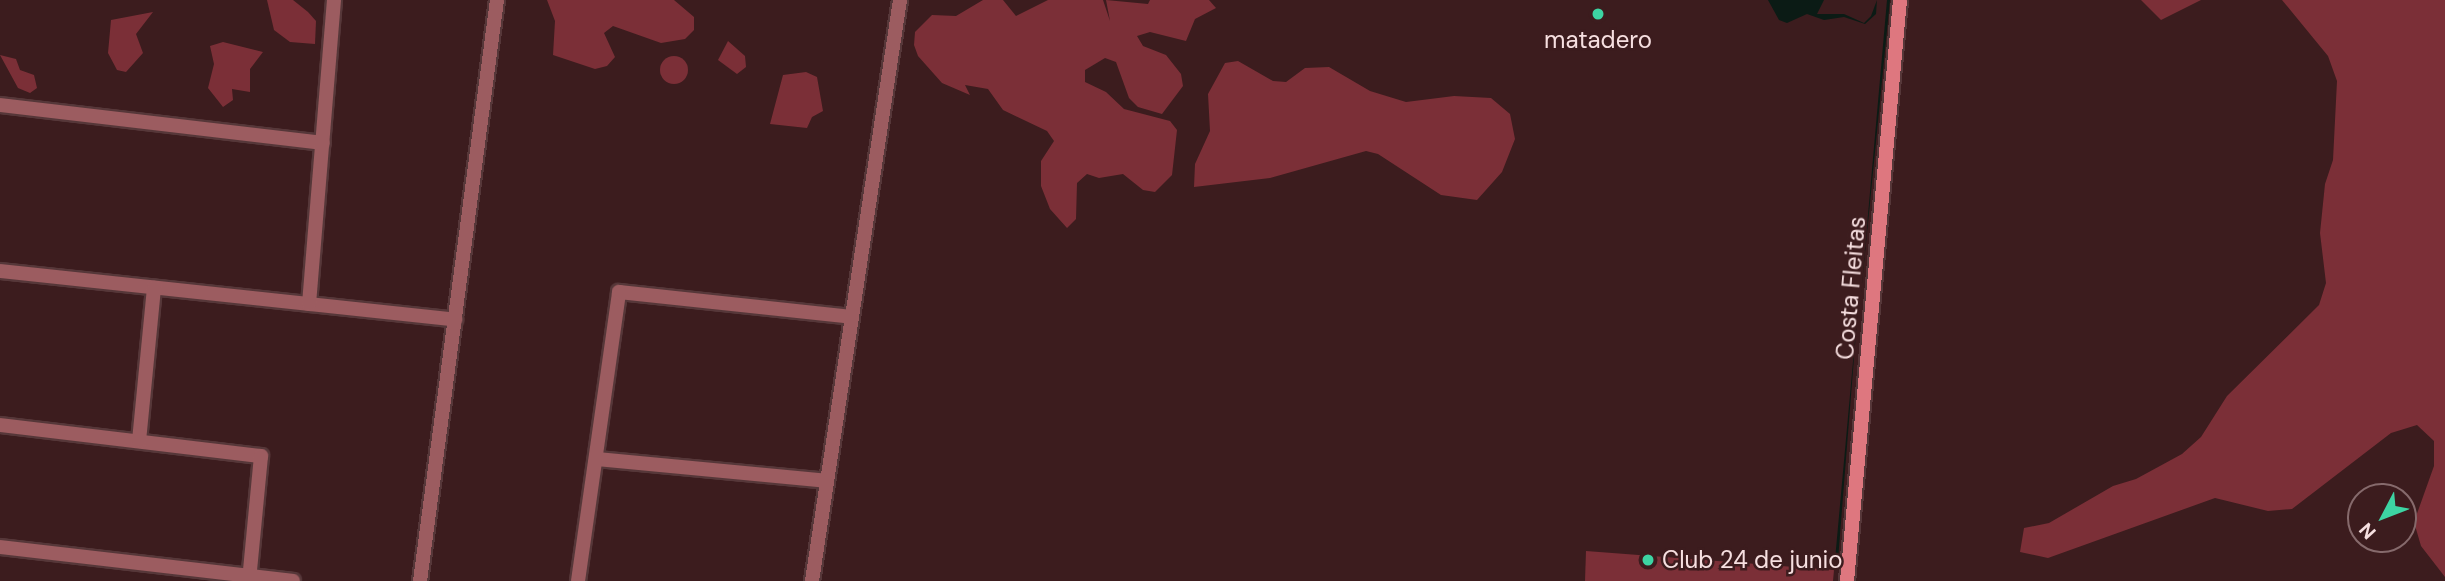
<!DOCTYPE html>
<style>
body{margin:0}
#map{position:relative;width:2445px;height:581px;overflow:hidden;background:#3c1c1e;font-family:"DM Sans",sans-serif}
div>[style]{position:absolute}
.green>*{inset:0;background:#7b2f37}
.round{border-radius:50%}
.water>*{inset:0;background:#0b1b15}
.roads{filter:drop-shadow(2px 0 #563739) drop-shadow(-2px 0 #563739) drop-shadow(0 2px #563739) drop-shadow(0 -2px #563739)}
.minor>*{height:14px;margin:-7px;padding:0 7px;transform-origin:7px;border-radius:7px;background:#9c5c60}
.secondary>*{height:14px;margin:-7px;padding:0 7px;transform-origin:7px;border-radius:7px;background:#de777f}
.dots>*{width:19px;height:19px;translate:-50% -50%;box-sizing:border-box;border:4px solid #3c1c1e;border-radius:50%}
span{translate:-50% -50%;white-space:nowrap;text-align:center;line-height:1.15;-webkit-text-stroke:5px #3c1c1e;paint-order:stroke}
.poi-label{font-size:24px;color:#f6dfe0}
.left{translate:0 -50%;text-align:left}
.street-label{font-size:24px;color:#f6dfe0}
.north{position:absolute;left:2347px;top:483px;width:70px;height:70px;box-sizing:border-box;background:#3c1c1e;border:2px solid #866a6c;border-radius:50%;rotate:228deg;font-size:19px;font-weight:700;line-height:28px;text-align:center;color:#f6dfe0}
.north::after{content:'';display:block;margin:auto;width:24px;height:32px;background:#3dd4a3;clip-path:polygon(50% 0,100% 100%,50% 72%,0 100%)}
</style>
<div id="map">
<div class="green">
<div style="clip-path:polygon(267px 0,293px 0,308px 12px,316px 21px,315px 44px,290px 42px,274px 30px)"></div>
<div style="clip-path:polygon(674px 0,694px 17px,694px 30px,685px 39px,661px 43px,613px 26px,604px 33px,615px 57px,607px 66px,595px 69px,553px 55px,555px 21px,547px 0)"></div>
<div style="clip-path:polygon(983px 0,1003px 0,1016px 16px,1048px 0,1103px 0,1110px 21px,1106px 0,1148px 4px,1150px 0,1209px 0,1216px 8px,1195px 19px,1186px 41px,1150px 32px,1137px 36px,1143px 46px,1166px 55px,1181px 74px,1183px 86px,1162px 114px,1138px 107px,1129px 98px,1116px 62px,1105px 58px,1085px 70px,1085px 82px,1106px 92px,1124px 109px,1170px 121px,1177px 130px,1172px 175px,1155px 192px,1143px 190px,1123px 174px,1099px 178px,1087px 174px,1077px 183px,1076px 219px,1067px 228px,1050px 209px,1041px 186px,1041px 161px,1054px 141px,1047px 131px,1003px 110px,988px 89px,965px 85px,970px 95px,942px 83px,918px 56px,914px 45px,915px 32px,932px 15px,956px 16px)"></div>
<div style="clip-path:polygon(2141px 0,2201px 0,2161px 20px)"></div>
<div style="clip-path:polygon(2282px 0,2445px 0,2445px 577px,2421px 546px,2414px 522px,2434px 466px,2434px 441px,2417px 425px,2391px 433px,2292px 509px,2268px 511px,2215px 498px,2048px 558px,2020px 552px,2024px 528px,2049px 523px,2113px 486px,2136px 479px,2182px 454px,2201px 437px,2227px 396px,2319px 305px,2326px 283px,2320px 233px,2325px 184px,2333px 160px,2337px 81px,2328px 56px)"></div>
<div style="clip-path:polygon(153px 12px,136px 34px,143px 53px,126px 72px,117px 70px,108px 53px,111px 20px)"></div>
<div style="clip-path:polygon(728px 41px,745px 56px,746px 67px,737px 74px,718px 60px)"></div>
<div style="clip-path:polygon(223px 42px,263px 52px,250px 69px,250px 92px,232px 89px,233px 100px,223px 107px,208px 88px,214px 64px,210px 46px)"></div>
<div style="clip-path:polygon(0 55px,16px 59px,20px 70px,34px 75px,37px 88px,30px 93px,18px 88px)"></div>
<div class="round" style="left:660px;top:56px;width:28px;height:28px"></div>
<div style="clip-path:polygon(1238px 61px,1273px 81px,1286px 82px,1305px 68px,1329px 67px,1370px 91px,1406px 102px,1454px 96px,1491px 98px,1510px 114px,1515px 139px,1502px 172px,1477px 200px,1441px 195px,1378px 154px,1366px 151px,1270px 178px,1194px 187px,1195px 164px,1210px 131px,1208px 94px,1225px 63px)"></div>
<div style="clip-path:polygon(806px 72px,817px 77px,823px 111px,812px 117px,807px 128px,770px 124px,783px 75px)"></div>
<div style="clip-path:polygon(1586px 551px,1834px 570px,1833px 581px,1585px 581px)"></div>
</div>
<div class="water">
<div style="clip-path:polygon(1768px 0,1824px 0,1817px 14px,1844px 14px,1864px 23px,1871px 16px,1877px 0,1876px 14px,1865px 24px,1844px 17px,1824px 20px,1807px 14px,1787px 23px,1779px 20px)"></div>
<div style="clip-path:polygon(1887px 0,1890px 0,1861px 294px)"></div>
<div style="clip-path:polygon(1858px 307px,1838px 560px,1835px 560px)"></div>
</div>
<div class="roads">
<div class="minor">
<div style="left:0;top:105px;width:325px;rotate:6.7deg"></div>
<div style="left:0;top:271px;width:458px;rotate:6.1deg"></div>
<div style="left:309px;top:304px;width:305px;rotate:-85.3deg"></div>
<div style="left:0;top:425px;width:263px;rotate:6.8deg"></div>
<div style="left:261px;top:456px;width:126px;rotate:95.5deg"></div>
<div style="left:139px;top:441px;width:154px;rotate:-84.4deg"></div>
<div style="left:596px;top:459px;width:232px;rotate:5.4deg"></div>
<div style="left:0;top:547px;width:295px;rotate:6.6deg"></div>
<div style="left:420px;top:581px;width:586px;rotate:-82.45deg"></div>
<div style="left:578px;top:581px;width:292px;rotate:-81.9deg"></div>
<div style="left:619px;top:292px;width:234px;rotate:6.1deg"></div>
<div style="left:812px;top:581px;width:588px;rotate:-81.39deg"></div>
</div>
<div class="secondary">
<div style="left:1847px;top:581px;width:583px;rotate:-84.79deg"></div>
</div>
</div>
<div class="dots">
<div style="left:1598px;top:14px;background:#3dd4a3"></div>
<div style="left:1648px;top:560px;background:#3dd4a3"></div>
</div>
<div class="poi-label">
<span style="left:1598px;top:40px">matadero</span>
<span class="left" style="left:1662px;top:560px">Club 24 de junio</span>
</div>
<div class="street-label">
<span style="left:1851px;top:288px;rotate:-85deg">Costa Fleitas</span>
</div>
<div class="north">N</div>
</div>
